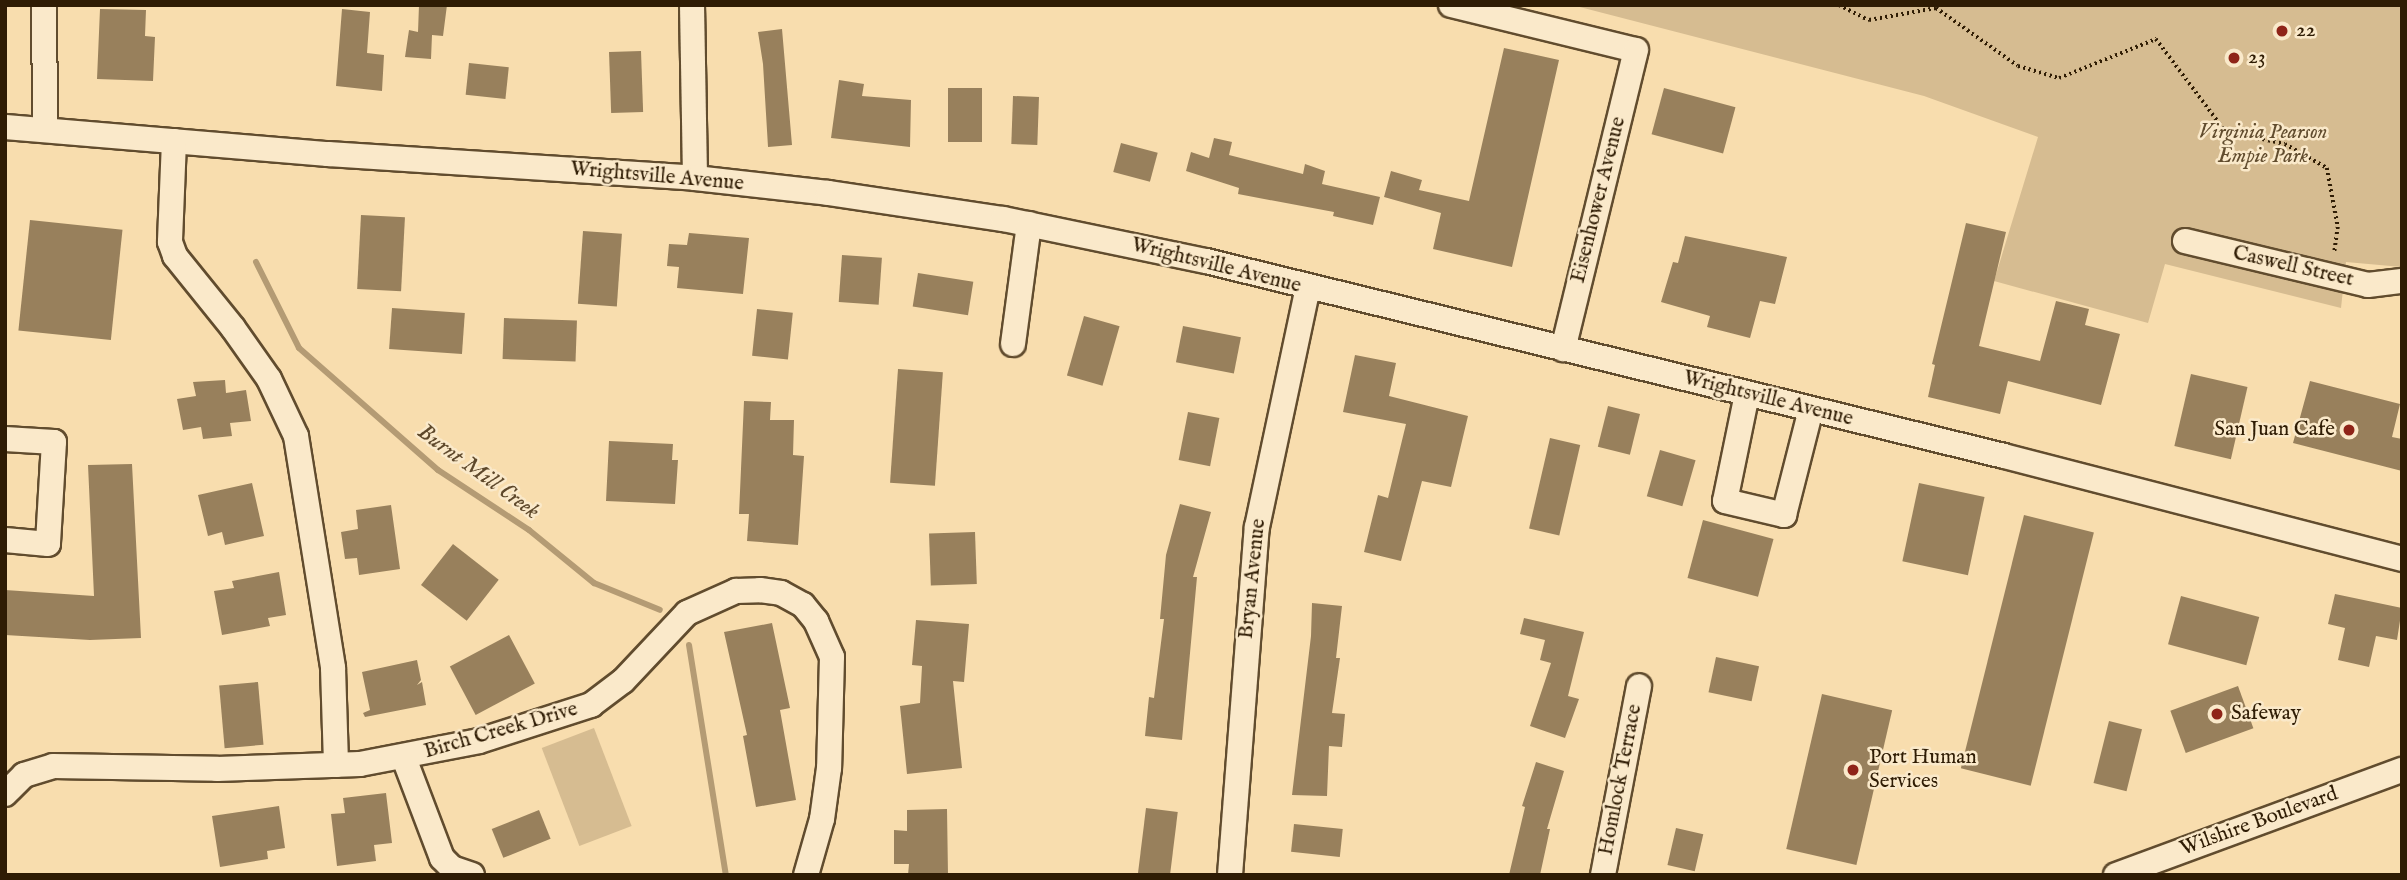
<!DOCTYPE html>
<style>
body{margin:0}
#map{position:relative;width:2407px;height:880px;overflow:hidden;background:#f8ddae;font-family:"IM FELL English",serif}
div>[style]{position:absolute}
.green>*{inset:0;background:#d6bc91;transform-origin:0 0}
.stream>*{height:6px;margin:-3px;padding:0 3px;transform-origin:3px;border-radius:3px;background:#b49b74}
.building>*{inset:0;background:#98805c;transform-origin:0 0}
.path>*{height:3.5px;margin-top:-1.75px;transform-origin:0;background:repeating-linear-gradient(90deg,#2f1c04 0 2px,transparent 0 5.5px)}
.roads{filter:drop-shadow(2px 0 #614c2e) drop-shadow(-2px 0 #614c2e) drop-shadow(0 2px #614c2e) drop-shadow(0 -2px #614c2e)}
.minor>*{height:24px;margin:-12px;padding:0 12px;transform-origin:12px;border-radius:12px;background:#fae9ca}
.dots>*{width:19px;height:19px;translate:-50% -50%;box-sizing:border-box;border:4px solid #fae9ca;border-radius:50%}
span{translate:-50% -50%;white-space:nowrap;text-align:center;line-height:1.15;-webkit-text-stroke:5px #fae9ca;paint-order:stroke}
.poi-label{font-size:21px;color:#2f1c04}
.left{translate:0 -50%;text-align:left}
.right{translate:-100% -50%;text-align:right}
.park-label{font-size:21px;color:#614c2e;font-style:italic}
.street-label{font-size:21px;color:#2f1c04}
.water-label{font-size:23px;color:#5e482b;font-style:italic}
.frame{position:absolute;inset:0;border:7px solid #2f1c04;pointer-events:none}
</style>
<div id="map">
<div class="green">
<div style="clip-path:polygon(1572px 5px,2402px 5px,2402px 267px,2346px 262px,2341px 308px,2165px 264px,2148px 323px,1994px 281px,2038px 137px,1924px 96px)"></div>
<div style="left:594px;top:728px;width:105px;height:56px;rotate:69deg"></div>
</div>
<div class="stream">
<div style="left:256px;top:262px;width:96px;rotate:63.4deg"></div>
<div style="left:299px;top:348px;width:185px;rotate:41.3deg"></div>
<div style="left:438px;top:470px;width:109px;rotate:33.4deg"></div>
<div style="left:529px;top:530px;width:84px;rotate:39.2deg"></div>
<div style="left:594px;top:583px;width:71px;rotate:22.2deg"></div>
<div style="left:689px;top:645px;width:233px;rotate:80.9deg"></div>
</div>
<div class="building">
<div style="clip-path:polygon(419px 5px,447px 5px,443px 36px,432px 35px,431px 59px,405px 57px,409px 30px,418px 32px)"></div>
<div style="clip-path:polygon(100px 9px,146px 10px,145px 36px,155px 37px,153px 81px,97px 79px)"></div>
<div style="clip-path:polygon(342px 9px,370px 12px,367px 53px,384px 55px,382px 91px,336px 86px)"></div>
<div style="clip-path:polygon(782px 29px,792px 145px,768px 147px,763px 64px,758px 32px)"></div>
<div style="clip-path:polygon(1504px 48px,1559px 60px,1512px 267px,1433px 249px,1441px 213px,1384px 197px,1391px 171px,1422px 180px,1419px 190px,1469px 201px)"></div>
<div style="left:641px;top:51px;width:61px;height:32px;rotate:88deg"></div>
<div style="left:469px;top:63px;width:40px;height:32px;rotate:6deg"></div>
<div style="clip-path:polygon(839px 80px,864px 84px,862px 96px,911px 100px,910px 147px,831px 138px)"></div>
<div style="left:948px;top:88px;width:34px;height:54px"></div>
<div style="left:1664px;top:88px;width:74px;height:48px;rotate:15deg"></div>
<div style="left:1013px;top:96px;width:26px;height:48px;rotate:2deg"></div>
<div style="clip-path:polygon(1214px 138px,1232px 142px,1229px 155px,1303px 174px,1305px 164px,1325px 171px,1322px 184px,1380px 197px,1373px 225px,1333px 216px,1334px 212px,1238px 194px,1239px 188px,1186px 171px,1191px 152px,1209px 158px)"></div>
<div style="left:1121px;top:143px;width:38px;height:30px;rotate:15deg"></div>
<div style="left:361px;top:215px;width:44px;height:74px;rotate:3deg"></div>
<div style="left:30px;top:220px;width:93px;height:111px;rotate:6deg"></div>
<div style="clip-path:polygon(1966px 223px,2006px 232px,1979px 346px,2040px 361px,2056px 301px,2089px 309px,2085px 325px,2120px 334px,2101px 405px,2008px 381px,2000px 414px,1928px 397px,1935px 365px,1932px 364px)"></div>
<div style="left:583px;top:231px;width:39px;height:73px;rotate:4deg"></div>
<div style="clip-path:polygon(689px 233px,749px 238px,743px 294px,677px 288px,679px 267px,667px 266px,669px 244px,687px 245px)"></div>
<div style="clip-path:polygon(1685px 236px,1787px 257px,1775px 304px,1760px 301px,1750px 338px,1707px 327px,1710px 316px,1661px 302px,1673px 262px,1678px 263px)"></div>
<div style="left:842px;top:255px;width:40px;height:47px;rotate:4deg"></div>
<div style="left:918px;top:273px;width:56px;height:34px;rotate:9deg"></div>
<div style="left:392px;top:308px;width:73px;height:41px;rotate:4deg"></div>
<div style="left:757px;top:309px;width:36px;height:47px;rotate:6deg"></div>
<div style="left:1084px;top:316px;width:37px;height:62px;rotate:16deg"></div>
<div style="left:504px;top:318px;width:73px;height:41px;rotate:2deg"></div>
<div style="left:1183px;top:326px;width:59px;height:37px;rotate:11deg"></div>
<div style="clip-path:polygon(1355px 355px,1396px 363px,1389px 396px,1468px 416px,1451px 487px,1422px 481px,1401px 561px,1364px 552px,1378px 495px,1388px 498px,1406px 424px,1343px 412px)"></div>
<div style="left:898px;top:369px;width:45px;height:114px;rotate:4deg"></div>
<div style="left:2191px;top:374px;width:58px;height:74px;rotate:13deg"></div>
<div style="clip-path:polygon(225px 380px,226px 393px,246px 390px,251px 421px,230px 423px,232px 436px,203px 439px,201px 427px,183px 430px,177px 399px,196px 396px,193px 382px)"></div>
<div style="clip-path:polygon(2310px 381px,2400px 404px,2392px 437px,2402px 439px,2402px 471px,2293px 443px)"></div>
<div style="clip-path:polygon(744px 401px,771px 402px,770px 420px,794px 420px,793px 455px,804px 456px,798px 545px,747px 541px,749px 514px,739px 514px)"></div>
<div style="left:1608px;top:406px;width:33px;height:42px;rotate:14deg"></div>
<div style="left:1188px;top:412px;width:32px;height:49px;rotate:11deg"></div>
<div style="left:1550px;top:438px;width:31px;height:93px;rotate:13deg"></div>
<div style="clip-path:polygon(609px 441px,673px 444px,672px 460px,678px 460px,675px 504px,606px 501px)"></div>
<div style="left:1660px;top:450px;width:37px;height:48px;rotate:16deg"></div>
<div style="clip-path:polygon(132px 464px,141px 638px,90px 640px,5px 635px,5px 590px,94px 596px,88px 465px)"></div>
<div style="clip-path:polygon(252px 483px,264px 536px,225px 545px,222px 532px,208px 536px,198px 495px)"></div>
<div style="left:1919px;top:483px;width:67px;height:80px;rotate:12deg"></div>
<div style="clip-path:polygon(1180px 504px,1211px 512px,1193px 577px,1197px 577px,1182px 740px,1145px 736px,1149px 697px,1154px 698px,1164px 619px,1160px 619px,1166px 555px)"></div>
<div style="clip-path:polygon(391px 505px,400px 569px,359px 575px,357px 558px,345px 559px,341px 532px,358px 529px,356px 510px)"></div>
<div style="left:2024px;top:515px;width:72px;height:261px;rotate:14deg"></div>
<div style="left:1703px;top:520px;width:73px;height:60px;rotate:15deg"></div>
<div style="left:975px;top:532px;width:52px;height:46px;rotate:88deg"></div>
<div style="left:453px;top:544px;width:58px;height:52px;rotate:38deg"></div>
<div style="clip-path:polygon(279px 572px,286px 615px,268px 618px,270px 626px,222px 635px,214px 591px,234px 588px,232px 581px)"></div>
<div style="clip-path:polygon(2335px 594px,2402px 608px,2397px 640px,2376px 636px,2369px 667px,2338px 660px,2345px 628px,2328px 624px)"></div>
<div style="left:2181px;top:596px;width:81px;height:50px;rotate:15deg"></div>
<div style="clip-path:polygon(1312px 603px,1342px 606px,1336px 658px,1340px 658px,1332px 713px,1345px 714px,1342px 747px,1329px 746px,1327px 796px,1292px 795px,1311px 636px)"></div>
<div style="clip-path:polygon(1524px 618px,1584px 632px,1568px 696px,1579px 699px,1565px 738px,1530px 726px,1551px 663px,1540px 660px,1545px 640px,1520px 634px)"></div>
<div style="clip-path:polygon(916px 620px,969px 624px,964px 682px,953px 681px,962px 768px,907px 774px,900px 706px,920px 703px,922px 666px,912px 665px)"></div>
<div style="clip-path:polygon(772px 623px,790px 708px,780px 710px,796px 800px,756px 807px,743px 736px,747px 735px,724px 632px)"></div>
<div style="left:509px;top:635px;width:55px;height:67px;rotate:62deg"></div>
<div style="left:1716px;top:657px;width:44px;height:36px;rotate:12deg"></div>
<div style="clip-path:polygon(417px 660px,421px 680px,417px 685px,422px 682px,426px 705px,365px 717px,363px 713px,370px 710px,362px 672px)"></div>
<div style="left:258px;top:682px;width:63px;height:39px;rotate:85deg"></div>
<div style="left:2238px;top:686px;width:45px;height:72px;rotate:70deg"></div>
<div style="left:1822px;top:694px;width:72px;height:159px;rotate:13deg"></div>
<div style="left:2109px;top:721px;width:34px;height:64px;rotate:14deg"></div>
<div style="clip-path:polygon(1536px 762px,1564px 771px,1547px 829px,1550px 829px,1540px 875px,1509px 875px,1525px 807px,1522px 806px)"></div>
<div style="clip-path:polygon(386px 793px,392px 843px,374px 845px,376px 861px,337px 866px,331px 814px,345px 813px,343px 798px)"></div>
<div style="clip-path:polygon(279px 806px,285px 848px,267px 851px,268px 859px,220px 867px,212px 816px)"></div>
<div style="left:1146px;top:808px;width:32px;height:67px;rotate:7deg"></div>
<div style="clip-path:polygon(947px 809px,948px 875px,908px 875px,909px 864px,894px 864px,894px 830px,907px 831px,907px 810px)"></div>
<div style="left:539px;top:810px;width:31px;height:51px;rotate:68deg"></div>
<div style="left:1294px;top:824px;width:49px;height:28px;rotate:6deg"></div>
<div style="left:1676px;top:828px;width:28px;height:38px;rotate:13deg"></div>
</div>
<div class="path">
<div style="left:1839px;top:5px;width:34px;rotate:27deg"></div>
<div style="left:1869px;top:20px;width:68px;rotate:-10.2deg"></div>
<div style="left:1936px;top:8px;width:100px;rotate:35.3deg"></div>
<div style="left:2018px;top:66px;width:43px;rotate:16.3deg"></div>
<div style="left:2059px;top:78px;width:105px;rotate:-21.9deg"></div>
<div style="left:2156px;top:39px;width:115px;rotate:53.1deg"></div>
<div style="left:2225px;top:131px;width:61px;rotate:12.2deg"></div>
<div style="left:2285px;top:144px;width:48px;rotate:29.7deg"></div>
<div style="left:2327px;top:168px;width:60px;rotate:79.4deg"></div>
<div style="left:2338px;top:227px;width:27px;rotate:98deg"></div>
</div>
<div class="roads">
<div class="minor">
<div style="left:44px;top:5px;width:125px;rotate:89.5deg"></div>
<div style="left:692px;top:5px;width:173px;rotate:89deg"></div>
<div style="left:1451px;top:5px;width:190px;rotate:13.7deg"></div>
<div style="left:1636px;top:50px;width:308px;rotate:103.7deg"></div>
<div style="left:5px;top:127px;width:324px;rotate:4.8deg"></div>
<div style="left:328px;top:154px;width:368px;rotate:3.7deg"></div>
<div style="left:695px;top:178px;width:134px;rotate:6.4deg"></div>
<div style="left:828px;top:193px;width:177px;rotate:8.5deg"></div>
<div style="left:1003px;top:219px;width:207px;rotate:11.7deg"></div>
<div style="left:1206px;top:261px;width:821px;rotate:13.73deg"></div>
<div style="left:2004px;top:456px;width:411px;rotate:14.5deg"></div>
<div style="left:174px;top:141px;width:101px;rotate:92.3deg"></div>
<div style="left:170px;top:242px;width:15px;rotate:70deg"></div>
<div style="left:175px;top:256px;width:92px;rotate:51.1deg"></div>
<div style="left:233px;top:328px;width:62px;rotate:54.8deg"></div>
<div style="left:269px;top:379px;width:63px;rotate:64.7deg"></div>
<div style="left:296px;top:436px;width:235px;rotate:80.9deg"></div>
<div style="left:333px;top:668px;width:97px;rotate:88.2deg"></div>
<div style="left:2185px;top:241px;width:188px;rotate:13.5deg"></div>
<div style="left:2368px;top:285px;width:34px;rotate:-7deg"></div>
<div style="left:1013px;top:344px;width:121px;rotate:-82.4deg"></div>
<div style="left:1747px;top:394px;width:109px;rotate:101.6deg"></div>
<div style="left:1725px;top:501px;width:61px;rotate:13.3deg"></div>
<div style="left:1784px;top:515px;width:109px;rotate:-75.7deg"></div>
<div style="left:5px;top:439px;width:49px;rotate:3.5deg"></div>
<div style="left:54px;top:442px;width:102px;rotate:93.4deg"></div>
<div style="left:48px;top:544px;width:43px;rotate:-174.7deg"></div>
<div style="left:404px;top:758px;width:107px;rotate:69.2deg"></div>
<div style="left:442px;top:858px;width:14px;rotate:45deg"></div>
<div style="left:452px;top:868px;width:21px;rotate:19deg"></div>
<div style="left:5px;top:794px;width:27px;rotate:-45deg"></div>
<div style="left:24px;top:775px;width:30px;rotate:-17deg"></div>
<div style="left:53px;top:766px;width:164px;rotate:1deg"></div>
<div style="left:217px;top:769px;width:143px;rotate:-2deg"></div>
<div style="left:360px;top:764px;width:121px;rotate:-10.9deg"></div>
<div style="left:479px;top:741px;width:118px;rotate:-17.8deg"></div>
<div style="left:591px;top:705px;width:40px;rotate:-37deg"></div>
<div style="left:623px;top:681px;width:93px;rotate:-46.7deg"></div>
<div style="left:687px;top:613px;width:54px;rotate:-24.2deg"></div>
<div style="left:736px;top:591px;width:24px;rotate:-2deg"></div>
<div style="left:760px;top:590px;width:21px;rotate:8deg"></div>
<div style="left:781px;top:593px;width:25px;rotate:29deg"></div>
<div style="left:803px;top:605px;width:21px;rotate:51deg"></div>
<div style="left:816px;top:621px;width:39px;rotate:66deg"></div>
<div style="left:832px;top:657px;width:111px;rotate:91.5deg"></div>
<div style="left:829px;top:768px;width:51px;rotate:97.8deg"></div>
<div style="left:822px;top:819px;width:58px;rotate:105.9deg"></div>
<div style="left:1230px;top:875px;width:349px;rotate:-85.6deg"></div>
<div style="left:1257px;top:527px;width:244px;rotate:-78deg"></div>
<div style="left:1603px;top:875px;width:192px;rotate:-79.2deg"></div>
<div style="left:2116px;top:875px;width:305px;rotate:-20.2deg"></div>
</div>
</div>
<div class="dots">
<div style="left:2282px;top:31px;background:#8f2418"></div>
<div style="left:2234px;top:58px;background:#8f2418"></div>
<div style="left:2349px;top:430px;background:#8f2418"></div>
<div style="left:2217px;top:714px;background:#8f2418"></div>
<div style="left:1853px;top:770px;background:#8f2418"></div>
</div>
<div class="poi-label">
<span class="left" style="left:2296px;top:31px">22</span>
<span class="left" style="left:2248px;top:58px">23</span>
<span class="right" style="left:2335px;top:430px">San Juan Cafe</span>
<span class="left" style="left:2231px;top:714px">Safeway</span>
<span class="left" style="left:1869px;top:770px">Port Human<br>Services</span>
</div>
<div class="park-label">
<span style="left:2263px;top:145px">Virginia Pearson<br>Empie Park</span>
</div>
<div class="street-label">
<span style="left:657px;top:177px;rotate:5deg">Wrightsville Avenue</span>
<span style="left:1599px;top:200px;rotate:-76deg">Eisenhower Avenue</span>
<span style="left:1216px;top:266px;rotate:14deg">Wrightsville Avenue</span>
<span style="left:2293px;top:267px;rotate:13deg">Caswell Street</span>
<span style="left:1768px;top:399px;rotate:14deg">Wrightsville Avenue</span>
<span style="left:1253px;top:579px;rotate:-84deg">Bryan Avenue</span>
<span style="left:501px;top:731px;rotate:-16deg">Birch Creek Drive</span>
<span style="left:1621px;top:780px;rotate:-79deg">Homlock Terrace</span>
<span style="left:2259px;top:822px;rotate:-20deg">Wilshire Boulevard</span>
</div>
<div class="water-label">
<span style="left:478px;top:472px;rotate:36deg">Burnt Mill Creek</span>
</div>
<div class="frame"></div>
</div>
